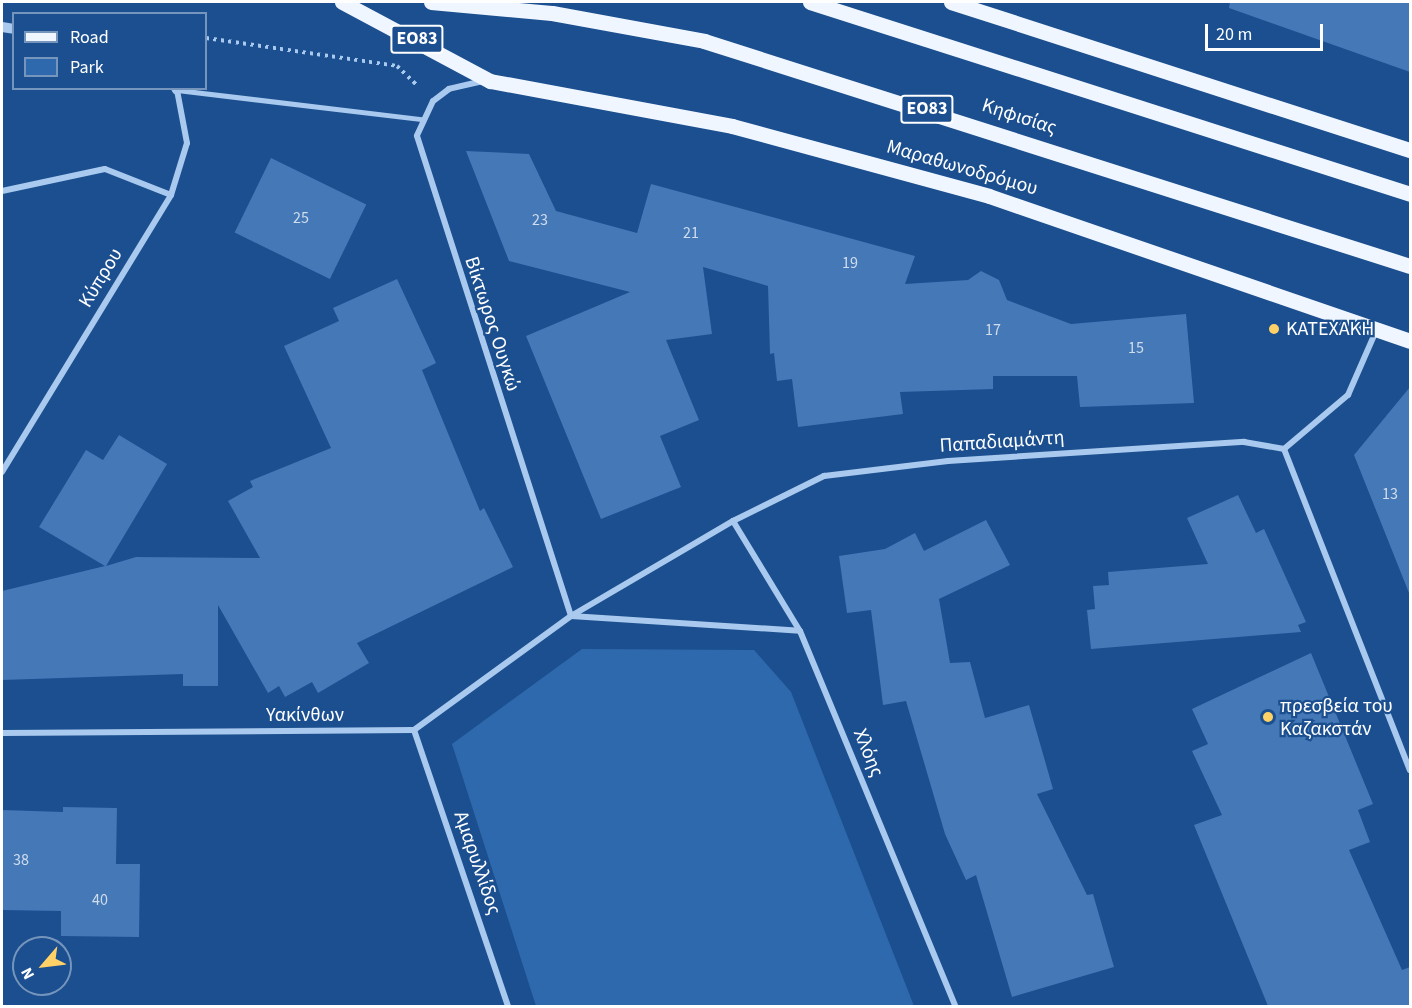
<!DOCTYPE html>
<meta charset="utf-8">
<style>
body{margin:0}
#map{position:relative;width:1412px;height:1008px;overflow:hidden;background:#1b4f8f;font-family:"Source Sans 3",sans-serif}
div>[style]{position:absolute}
.green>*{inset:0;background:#2e69ad}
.building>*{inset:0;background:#4478b7;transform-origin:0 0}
.path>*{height:4px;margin-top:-2px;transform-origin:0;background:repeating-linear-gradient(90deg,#a9c9ee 0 3px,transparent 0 7.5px)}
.pedestrian>*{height:5px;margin:-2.5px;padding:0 2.5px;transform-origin:2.5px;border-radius:2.5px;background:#a9c9ee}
.minor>*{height:6px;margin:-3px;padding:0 3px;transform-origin:3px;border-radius:3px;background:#a9c9ee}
.tertiary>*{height:10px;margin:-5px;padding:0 5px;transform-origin:5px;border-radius:5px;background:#a9c9ee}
.primary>*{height:15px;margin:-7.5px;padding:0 7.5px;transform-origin:7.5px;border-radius:7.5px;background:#f0f6ff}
.dots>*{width:16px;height:16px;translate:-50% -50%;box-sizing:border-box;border:3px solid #1b4f8f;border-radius:50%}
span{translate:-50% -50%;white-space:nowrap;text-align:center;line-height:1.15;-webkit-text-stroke:4.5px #1b4f8f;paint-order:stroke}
.number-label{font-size:16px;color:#d0dded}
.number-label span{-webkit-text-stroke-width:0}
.shield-label span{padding:2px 4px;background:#1b4f8f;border:2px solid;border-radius:4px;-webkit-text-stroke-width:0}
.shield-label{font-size:18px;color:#fff;font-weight:700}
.street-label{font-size:20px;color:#fff}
.poi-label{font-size:20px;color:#fff}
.left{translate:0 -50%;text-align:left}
.frame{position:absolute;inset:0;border:3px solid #fff;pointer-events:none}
.legend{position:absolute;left:12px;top:12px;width:195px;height:78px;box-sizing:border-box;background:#1b4f8f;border:2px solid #7695bc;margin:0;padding:8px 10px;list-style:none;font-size:18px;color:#fff}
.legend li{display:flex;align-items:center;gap:12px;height:30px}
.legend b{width:30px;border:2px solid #7695bc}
.north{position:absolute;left:12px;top:936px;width:60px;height:60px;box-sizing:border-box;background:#1b4f8f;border:2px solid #7695bc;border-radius:50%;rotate:242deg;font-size:16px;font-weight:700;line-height:24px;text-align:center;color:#fff}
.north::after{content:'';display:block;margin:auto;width:21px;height:27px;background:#ffd166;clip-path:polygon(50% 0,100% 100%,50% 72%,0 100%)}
.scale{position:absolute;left:1205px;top:24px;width:118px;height:27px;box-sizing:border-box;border:3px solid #fff;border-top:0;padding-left:8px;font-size:18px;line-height:21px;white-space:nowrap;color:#fff;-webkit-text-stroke:4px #1b4f8f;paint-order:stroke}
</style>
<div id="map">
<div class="green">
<div style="clip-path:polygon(582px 649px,754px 650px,791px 692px,914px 1006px,536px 1006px,452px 744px)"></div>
</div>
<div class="building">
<div style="clip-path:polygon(1230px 2px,1410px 2px,1410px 72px,1229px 8px)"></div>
<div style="clip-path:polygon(466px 151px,529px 154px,556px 211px,637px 233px,651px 184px,915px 256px,905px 284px,968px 280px,981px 271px,999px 280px,1007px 300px,1071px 324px,1186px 314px,1194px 403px,1080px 407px,1077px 376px,993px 376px,993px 389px,900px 392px,903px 414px,798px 427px,792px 379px,777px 381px,774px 353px,770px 354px,768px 286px,703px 267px,712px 334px,666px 340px,699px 420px,660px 436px,681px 487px,601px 519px,526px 336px,630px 292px,509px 261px)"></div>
<div style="left:271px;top:158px;width:106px;height:83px;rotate:26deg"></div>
<div style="clip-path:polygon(397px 279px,436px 363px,422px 370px,480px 511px,484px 508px,513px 567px,357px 643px,369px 663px,318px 693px,312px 682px,285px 697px,279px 686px,268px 693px,218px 605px,218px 686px,183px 686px,183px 674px,2px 680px,2px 591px,105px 566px,39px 527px,86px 450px,103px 460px,119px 435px,167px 464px,106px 566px,136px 557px,260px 558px,228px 501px,253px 487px,250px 481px,331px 448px,284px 346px,339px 321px,333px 308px)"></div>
<div style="clip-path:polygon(1410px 387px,1410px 592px,1409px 593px,1354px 455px)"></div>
<div style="clip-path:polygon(1238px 495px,1256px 533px,1264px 529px,1306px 622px,1298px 625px,1301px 632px,1091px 649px,1087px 610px,1095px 609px,1093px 586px,1109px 585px,1108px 572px,1208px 564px,1187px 518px)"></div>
<div style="clip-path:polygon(986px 520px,1010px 565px,939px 599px,950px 663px,970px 662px,985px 718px,1029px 705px,1053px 789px,1037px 794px,1087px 895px,1093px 894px,1114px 967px,1012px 997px,976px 875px,966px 880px,945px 834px,906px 701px,883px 705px,871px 610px,847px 613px,839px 556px,885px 549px,915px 533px,924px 551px)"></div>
<div style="clip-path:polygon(1311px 653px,1373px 804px,1358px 810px,1370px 842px,1349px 850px,1402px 970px,1410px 967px,1410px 1006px,1268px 1006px,1194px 825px,1222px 815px,1192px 751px,1208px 744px,1192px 709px)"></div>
<div style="clip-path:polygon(63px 807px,117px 808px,116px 864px,140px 864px,139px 937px,61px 936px,61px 911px,2px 910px,2px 810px,63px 812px)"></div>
</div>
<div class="path">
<div style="left:206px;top:38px;width:193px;rotate:8.3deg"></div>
<div style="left:397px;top:66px;width:29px;rotate:44deg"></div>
</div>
<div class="pedestrian">
<div style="left:177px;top:90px;width:246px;rotate:6.8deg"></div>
</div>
<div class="minor">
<div style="left:483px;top:81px;width:35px;rotate:167deg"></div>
<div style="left:449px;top:89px;width:20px;rotate:143deg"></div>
<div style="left:433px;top:101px;width:38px;rotate:115deg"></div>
<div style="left:417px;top:136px;width:504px;rotate:72.21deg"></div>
<div style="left:571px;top:616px;width:229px;rotate:3.7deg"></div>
<div style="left:2px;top:191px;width:105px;rotate:-12.1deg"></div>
<div style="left:105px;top:169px;width:71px;rotate:21.5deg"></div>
<div style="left:1284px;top:449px;width:345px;rotate:68.6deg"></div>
<div style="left:2px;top:472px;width:324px;rotate:-58.6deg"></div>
<div style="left:171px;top:195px;width:54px;rotate:-72.9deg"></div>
<div style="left:187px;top:143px;width:54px;rotate:-100.7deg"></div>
<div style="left:733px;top:521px;width:129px;rotate:58.7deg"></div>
<div style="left:800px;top:631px;width:406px;rotate:67.5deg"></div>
<div style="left:414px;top:730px;width:292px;rotate:71.2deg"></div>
<div style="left:2px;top:733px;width:412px;rotate:-0.4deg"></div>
<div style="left:414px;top:730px;width:194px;rotate:-36deg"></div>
<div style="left:571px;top:616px;width:188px;rotate:-30.4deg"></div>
<div style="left:733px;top:521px;width:102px;rotate:-26.3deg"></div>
<div style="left:824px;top:476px;width:125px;rotate:-6.9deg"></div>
<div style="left:948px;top:461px;width:297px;rotate:-3.7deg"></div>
<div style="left:1244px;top:442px;width:41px;rotate:9.9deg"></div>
<div style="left:1284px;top:449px;width:84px;rotate:-40.2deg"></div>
<div style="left:1348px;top:395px;width:70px;rotate:-66.4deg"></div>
</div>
<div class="tertiary">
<div style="left:2px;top:27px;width:12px;rotate:9deg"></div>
<div style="left:176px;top:88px;width:2px;rotate:63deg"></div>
</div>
<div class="primary">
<div style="left:342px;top:2px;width:168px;rotate:28.1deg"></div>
<div style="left:490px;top:81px;width:246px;rotate:10.5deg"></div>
<div style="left:732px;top:126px;width:266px;rotate:15.2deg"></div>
<div style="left:989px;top:196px;width:445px;rotate:19deg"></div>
<div style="left:431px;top:2px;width:121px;rotate:5.2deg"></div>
<div style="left:552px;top:13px;width:155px;rotate:10.4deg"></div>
<div style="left:704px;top:41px;width:741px;rotate:17.68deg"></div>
<div style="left:810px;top:2px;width:630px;rotate:17.74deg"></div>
<div style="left:951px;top:2px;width:482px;rotate:17.9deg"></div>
</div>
<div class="dots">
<div style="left:1274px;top:329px;background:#ffd166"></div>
<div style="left:1268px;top:717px;background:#ffd166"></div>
</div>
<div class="number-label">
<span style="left:301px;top:218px">25</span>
<span style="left:540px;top:220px">23</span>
<span style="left:691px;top:233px">21</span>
<span style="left:850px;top:263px">19</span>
<span style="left:993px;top:330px">17</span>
<span style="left:1136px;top:348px">15</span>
<span style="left:1390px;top:494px">13</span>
<span style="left:21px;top:860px">38</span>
<span style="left:100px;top:900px">40</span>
</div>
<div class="shield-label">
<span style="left:417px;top:39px">ΕΟ83</span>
<span style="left:927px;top:109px">ΕΟ83</span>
</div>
<div class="street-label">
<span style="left:1019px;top:117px;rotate:18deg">Κηφισίας</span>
<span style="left:962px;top:168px;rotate:16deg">Μαραθωνοδρόμου</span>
<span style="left:101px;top:278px;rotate:-59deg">Κύπρου</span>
<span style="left:492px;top:324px;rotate:72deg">Βίκτωρος Ουγκώ</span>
<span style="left:1002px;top:442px;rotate:-4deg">Παπαδιαμάντη</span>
<span style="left:305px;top:715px">Υακίνθων</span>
<span style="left:868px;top:753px;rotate:68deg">Χλόης</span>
<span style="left:477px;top:863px;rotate:71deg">Αμαρυλλίδος</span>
</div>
<div class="poi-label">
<span class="left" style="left:1286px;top:329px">ΚΑΤΕΧΑΚΗ</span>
<span class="left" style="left:1280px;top:718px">πρεσβεία του<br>Καζακστάν</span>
</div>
<div class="frame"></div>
<ul class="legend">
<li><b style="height:8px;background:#f0f6ff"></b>Road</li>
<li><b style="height:16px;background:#2e69ad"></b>Park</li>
</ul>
<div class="north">N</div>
<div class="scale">20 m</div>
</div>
